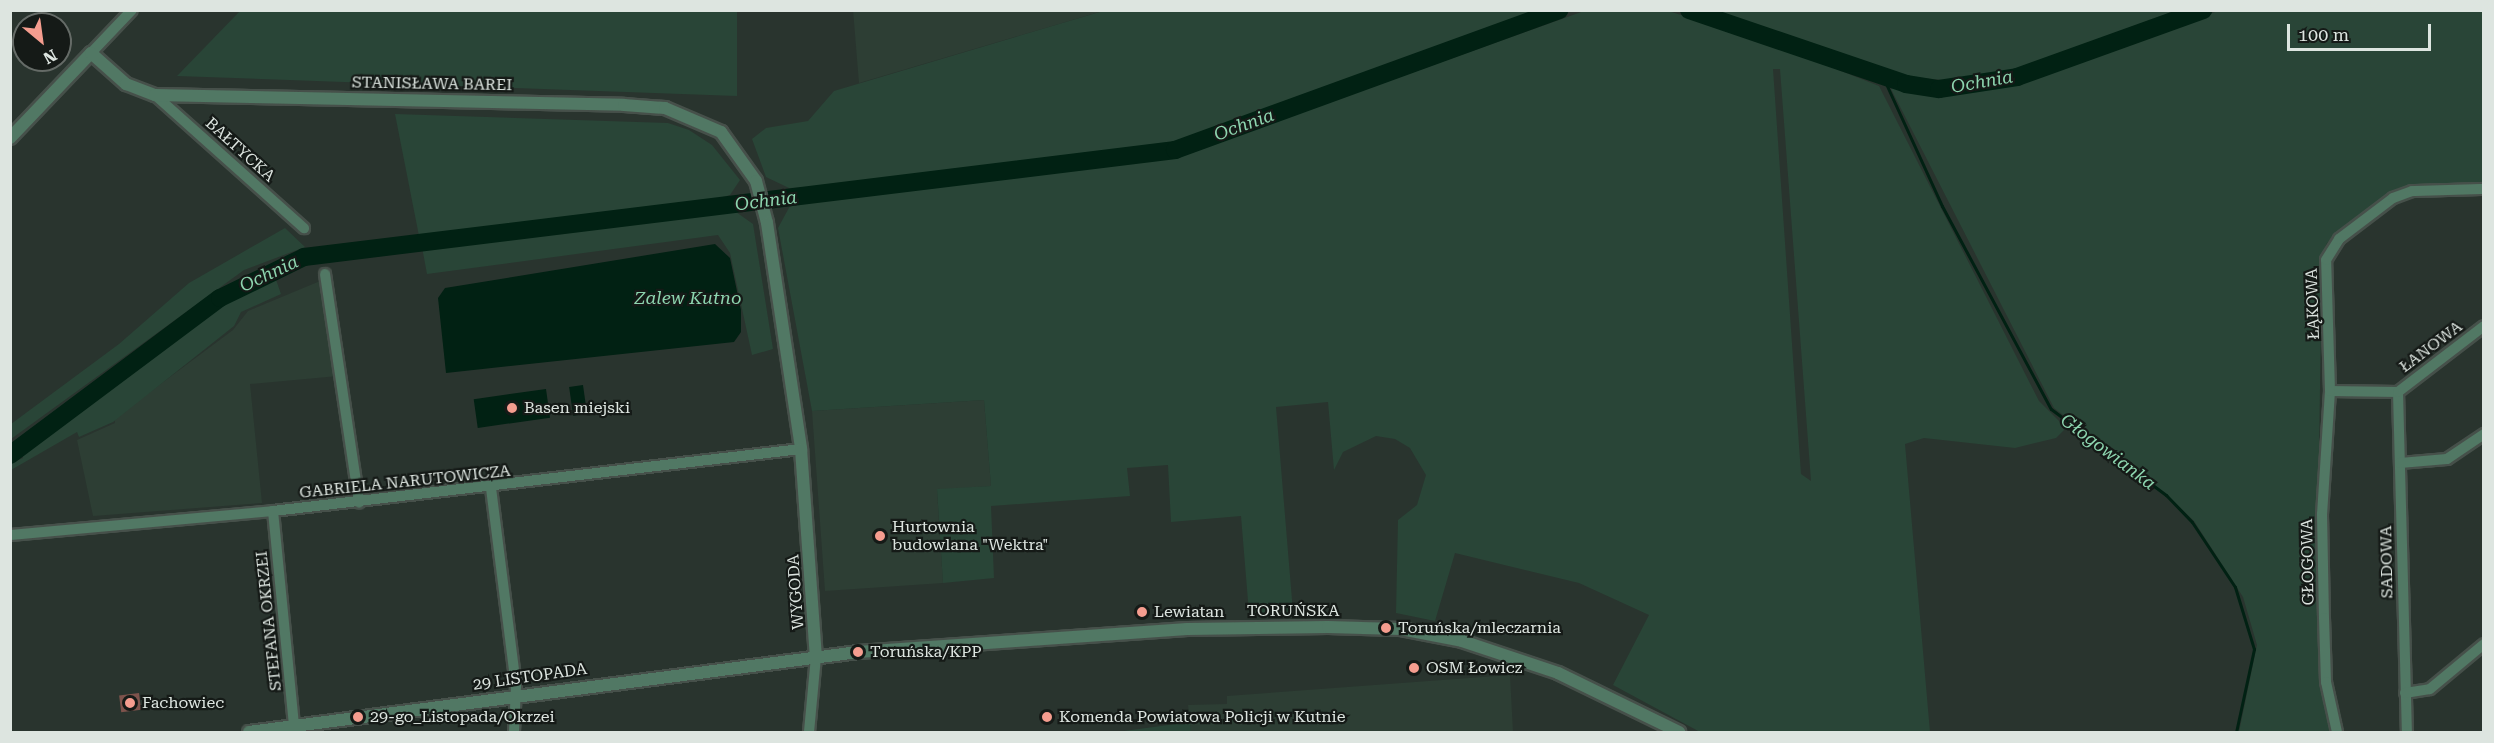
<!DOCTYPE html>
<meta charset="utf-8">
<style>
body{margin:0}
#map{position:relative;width:2494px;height:743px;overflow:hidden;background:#29342e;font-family:"Roboto Serif",serif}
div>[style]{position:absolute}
.built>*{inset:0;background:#2d3e34}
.green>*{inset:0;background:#294537}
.water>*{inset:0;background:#012113;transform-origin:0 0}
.stream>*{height:3px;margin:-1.5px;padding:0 1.5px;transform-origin:1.5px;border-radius:1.5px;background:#012113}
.river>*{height:18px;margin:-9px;padding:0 9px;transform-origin:9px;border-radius:9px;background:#012113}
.building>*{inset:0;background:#7e534c;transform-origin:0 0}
.roads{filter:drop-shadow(2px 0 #46504a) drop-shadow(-2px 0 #46504a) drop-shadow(0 2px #46504a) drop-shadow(0 -2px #46504a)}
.minor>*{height:10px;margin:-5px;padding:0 5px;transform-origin:5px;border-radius:5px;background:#517864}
.tertiary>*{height:12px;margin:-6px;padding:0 6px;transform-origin:6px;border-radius:6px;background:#517864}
.dots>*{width:16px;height:16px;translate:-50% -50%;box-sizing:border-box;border:3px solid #151a17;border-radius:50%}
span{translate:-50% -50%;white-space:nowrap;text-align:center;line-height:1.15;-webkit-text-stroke:4.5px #151a17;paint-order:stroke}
.street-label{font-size:16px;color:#dde5e0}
.poi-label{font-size:16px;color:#dde5e0}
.left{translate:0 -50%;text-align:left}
.water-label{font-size:18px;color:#8dd5af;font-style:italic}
.frame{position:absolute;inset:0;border:12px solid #dde5e0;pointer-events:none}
.north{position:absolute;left:12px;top:12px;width:60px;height:60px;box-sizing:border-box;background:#151a17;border:2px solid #656b67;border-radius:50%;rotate:151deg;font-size:16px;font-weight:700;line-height:24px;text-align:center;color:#dde5e0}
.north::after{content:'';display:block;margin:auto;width:21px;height:27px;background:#f59d8f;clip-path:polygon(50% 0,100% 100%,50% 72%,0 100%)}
.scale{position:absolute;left:2287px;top:24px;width:144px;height:27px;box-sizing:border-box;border:3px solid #dde5e0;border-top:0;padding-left:8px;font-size:18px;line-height:21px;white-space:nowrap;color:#dde5e0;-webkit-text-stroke:4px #151a17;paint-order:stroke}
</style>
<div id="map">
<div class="built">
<div style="clip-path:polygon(853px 10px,1103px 11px,859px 83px)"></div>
<div style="clip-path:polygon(325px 279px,338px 376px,250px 384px,262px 503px,93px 516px,77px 440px,115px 423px,115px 418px,233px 330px,248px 311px)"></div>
<div style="clip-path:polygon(984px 400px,991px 486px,937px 490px,943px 583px,825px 591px,812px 411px)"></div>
<div style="clip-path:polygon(1510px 675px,1513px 732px,1191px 732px,1188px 705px,1227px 704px,1227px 696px)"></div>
</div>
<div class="green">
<div style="clip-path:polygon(240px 11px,737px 11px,737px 96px,177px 76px)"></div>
<div style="clip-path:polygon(1103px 11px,1103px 10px,1541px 11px,1176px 143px,822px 187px,789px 188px,766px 177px,752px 139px,766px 128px,808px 121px,834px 91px)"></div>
<div style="clip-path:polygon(evenodd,1584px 11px,1668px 11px,1763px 40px,1879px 86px,2039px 401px,2066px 428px,2056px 438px,2015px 448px,1924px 438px,1905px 444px,1930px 732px,1700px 732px,1613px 685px,1649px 615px,1579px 583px,1455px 553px,1435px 621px,1396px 613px,1398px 520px,1417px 505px,1426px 475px,1410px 448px,1395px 439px,1376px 436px,1343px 452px,1334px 470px,1328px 402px,1276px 407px,1293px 612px,1249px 613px,1241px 516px,1171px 522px,1168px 465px,1127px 468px,1130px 496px,991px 506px,994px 578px,943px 583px,937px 489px,991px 486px,984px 400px,812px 411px,778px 228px,791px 204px,1188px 153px,1584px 11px,1773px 69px,1780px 69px,1811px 481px,1801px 474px,1773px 69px)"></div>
<div style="clip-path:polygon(1704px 11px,2175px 11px,2009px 72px,1955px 81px,1910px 77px)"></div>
<div style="clip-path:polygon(2218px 11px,2483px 11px,2483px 185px,2391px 195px,2327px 243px,2322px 254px,2318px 521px,2325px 702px,2331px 732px,2239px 732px,2257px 645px,2243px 597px,2194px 521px,2167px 495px,2054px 408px,1891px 89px,1900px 86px,1955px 93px,2004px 87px)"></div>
<div style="clip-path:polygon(395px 114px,668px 123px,689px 130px,712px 145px,740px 180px,730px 195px,716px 199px,419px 236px)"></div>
<div style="clip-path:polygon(736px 212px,753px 224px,773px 349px,752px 355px,730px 253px,718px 235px,427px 274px,422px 247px)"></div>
<div style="clip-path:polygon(285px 228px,305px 247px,244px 270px,11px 439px,11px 424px,119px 344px,189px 283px)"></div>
<div style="clip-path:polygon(274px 274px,281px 294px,241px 312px,234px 326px,113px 422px,79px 437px,77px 432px,11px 470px,11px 463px,23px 458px,21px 453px,206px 313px)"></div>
<div style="clip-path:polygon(1190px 722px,1191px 732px,1117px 732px)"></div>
</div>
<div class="water">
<div style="clip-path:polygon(715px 244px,730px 258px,741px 310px,741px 332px,734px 342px,446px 373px,438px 298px,445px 288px)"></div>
<div style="left:583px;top:385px;width:29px;height:14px;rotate:82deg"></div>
<div style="left:546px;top:389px;width:29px;height:73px;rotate:82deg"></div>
</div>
<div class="stream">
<div style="left:1882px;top:75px;width:144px;rotate:65.4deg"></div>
<div style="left:1942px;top:206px;width:230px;rotate:61.8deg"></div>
<div style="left:2051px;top:409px;width:144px;rotate:36.8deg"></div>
<div style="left:2166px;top:495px;width:37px;rotate:46deg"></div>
<div style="left:2192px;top:522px;width:78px;rotate:56.5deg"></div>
<div style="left:2235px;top:587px;width:65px;rotate:73deg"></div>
<div style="left:2254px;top:649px;width:85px;rotate:102.2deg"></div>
</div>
<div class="river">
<div style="left:1689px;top:10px;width:229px;rotate:18.8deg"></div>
<div style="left:1906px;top:84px;width:33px;rotate:9deg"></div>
<div style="left:1939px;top:89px;width:79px;rotate:-8.7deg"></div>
<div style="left:2017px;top:77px;width:198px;rotate:-19.8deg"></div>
<div style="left:10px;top:455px;width:262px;rotate:-36.8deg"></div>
<div style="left:220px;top:298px;width:93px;rotate:-26deg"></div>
<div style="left:304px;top:257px;width:878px;rotate:-7deg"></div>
<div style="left:1175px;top:150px;width:409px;rotate:-20deg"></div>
</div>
<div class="building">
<div style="left:139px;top:693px;width:17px;height:20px;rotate:83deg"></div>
</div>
<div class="roads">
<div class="minor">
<div style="left:91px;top:53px;width:59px;rotate:-46.4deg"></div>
<div style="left:155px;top:95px;width:200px;rotate:41.8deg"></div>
<div style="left:325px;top:274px;width:231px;rotate:81.5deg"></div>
<div style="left:2330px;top:391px;width:123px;rotate:93.7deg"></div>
<div style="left:2322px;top:514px;width:104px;rotate:88.9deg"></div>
<div style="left:2324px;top:618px;width:64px;rotate:88.2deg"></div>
<div style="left:2326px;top:682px;width:51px;rotate:77.6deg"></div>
<div style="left:2398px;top:392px;width:68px;rotate:-179.2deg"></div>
<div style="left:2330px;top:391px;width:131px;rotate:-91.7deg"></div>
<div style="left:2326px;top:260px;width:25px;rotate:-58deg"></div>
<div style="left:2339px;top:239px;width:68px;rotate:-37.2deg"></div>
<div style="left:2393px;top:198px;width:20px;rotate:-20deg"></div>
<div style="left:2412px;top:191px;width:72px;rotate:-1.6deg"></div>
<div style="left:2398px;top:392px;width:340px;rotate:88.5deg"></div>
<div style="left:2398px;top:392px;width:108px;rotate:-37.5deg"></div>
<div style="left:2400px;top:463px;width:47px;rotate:-4.9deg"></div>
<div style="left:2447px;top:459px;width:45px;rotate:-34deg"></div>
<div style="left:491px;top:488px;width:200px;rotate:82.8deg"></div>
<div style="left:516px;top:686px;width:46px;rotate:92.5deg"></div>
<div style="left:273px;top:511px;width:216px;rotate:84.4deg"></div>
<div style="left:10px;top:535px;width:264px;rotate:-5.2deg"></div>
<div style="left:273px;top:511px;width:532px;rotate:-6.7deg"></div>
<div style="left:2405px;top:693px;width:25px;rotate:-9deg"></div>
<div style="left:2430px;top:689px;width:70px;rotate:-39.8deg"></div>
<div style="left:809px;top:732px;width:75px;rotate:-84.7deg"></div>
</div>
<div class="tertiary">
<div style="left:10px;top:138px;width:117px;rotate:-46.4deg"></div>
<div style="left:91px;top:53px;width:47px;rotate:41.5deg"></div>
<div style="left:126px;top:84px;width:31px;rotate:21deg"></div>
<div style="left:155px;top:95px;width:469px;rotate:1.2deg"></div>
<div style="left:624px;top:105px;width:41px;rotate:4.2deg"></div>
<div style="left:665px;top:108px;width:61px;rotate:23.2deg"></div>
<div style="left:721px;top:132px;width:60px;rotate:54.5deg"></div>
<div style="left:756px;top:181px;width:43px;rotate:75.3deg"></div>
<div style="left:767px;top:223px;width:229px;rotate:81.4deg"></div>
<div style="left:801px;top:449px;width:209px;rotate:85.9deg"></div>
<div style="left:249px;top:732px;width:614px;rotate:-7.48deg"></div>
<div style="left:858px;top:652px;width:330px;rotate:-4deg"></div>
<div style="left:1187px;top:629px;width:141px;rotate:-0.8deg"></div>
<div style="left:1328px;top:627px;width:73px;rotate:1.6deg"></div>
<div style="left:1401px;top:629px;width:62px;rotate:11.1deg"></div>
<div style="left:1462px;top:641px;width:101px;rotate:18.4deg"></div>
<div style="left:1558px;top:673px;width:135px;rotate:26deg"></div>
</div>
</div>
<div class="dots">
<div style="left:512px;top:408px;background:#f59d8f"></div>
<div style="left:880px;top:536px;background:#f59d8f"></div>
<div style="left:1142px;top:612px;background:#f59d8f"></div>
<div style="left:1386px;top:628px;background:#f59d8f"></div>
<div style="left:858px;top:652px;background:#f59d8f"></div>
<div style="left:1414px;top:668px;background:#f59d8f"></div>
<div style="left:130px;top:703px;background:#f59d8f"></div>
<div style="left:358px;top:717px;background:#f59d8f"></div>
<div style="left:1047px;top:717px;background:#f59d8f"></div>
</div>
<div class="street-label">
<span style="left:432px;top:84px;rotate:1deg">STANISŁAWA BAREI</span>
<span style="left:240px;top:150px;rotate:42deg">BAŁTYCKA</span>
<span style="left:2313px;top:304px;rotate:-92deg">ŁĄKOWA</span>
<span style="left:2431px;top:347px;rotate:-37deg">ŁANOWA</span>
<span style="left:405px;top:482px;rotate:-6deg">GABRIELA NARUTOWICZA</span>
<span style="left:2308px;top:562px;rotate:-91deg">GŁOGOWA</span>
<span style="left:2387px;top:562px;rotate:-91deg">SADOWA</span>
<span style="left:796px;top:592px;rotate:-94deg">WYGODA</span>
<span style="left:1293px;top:611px">TORUŃSKA</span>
<span style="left:269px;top:621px;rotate:-96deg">STEFANA OKRZEI</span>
<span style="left:530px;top:677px;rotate:-8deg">29 LISTOPADA</span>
</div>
<div class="poi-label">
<span class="left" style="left:524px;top:408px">Basen miejski</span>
<span class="left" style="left:892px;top:536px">Hurtownia<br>budowlana "Wektra"</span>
<span class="left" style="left:1154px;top:612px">Lewiatan</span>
<span class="left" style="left:1398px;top:628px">Toruńska/mleczarnia</span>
<span class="left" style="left:870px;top:652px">Toruńska/KPP</span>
<span class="left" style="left:1426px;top:668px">OSM Łowicz</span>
<span class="left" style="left:142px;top:703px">Fachowiec</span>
<span class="left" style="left:370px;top:717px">29-go_Listopada/Okrzei</span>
<span class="left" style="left:1059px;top:717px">Komenda Powiatowa Policji w Kutnie</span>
</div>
<div class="water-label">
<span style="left:1982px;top:82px;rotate:-10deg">Ochnia</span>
<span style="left:1244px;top:125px;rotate:-20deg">Ochnia</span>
<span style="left:766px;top:201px;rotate:-7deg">Ochnia</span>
<span style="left:269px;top:274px;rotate:-25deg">Ochnia</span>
<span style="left:688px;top:298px">Zalew Kutno</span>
<span style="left:2108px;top:452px;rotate:37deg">Głogowianka</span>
</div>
<div class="frame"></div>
<div class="north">N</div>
<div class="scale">100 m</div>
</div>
